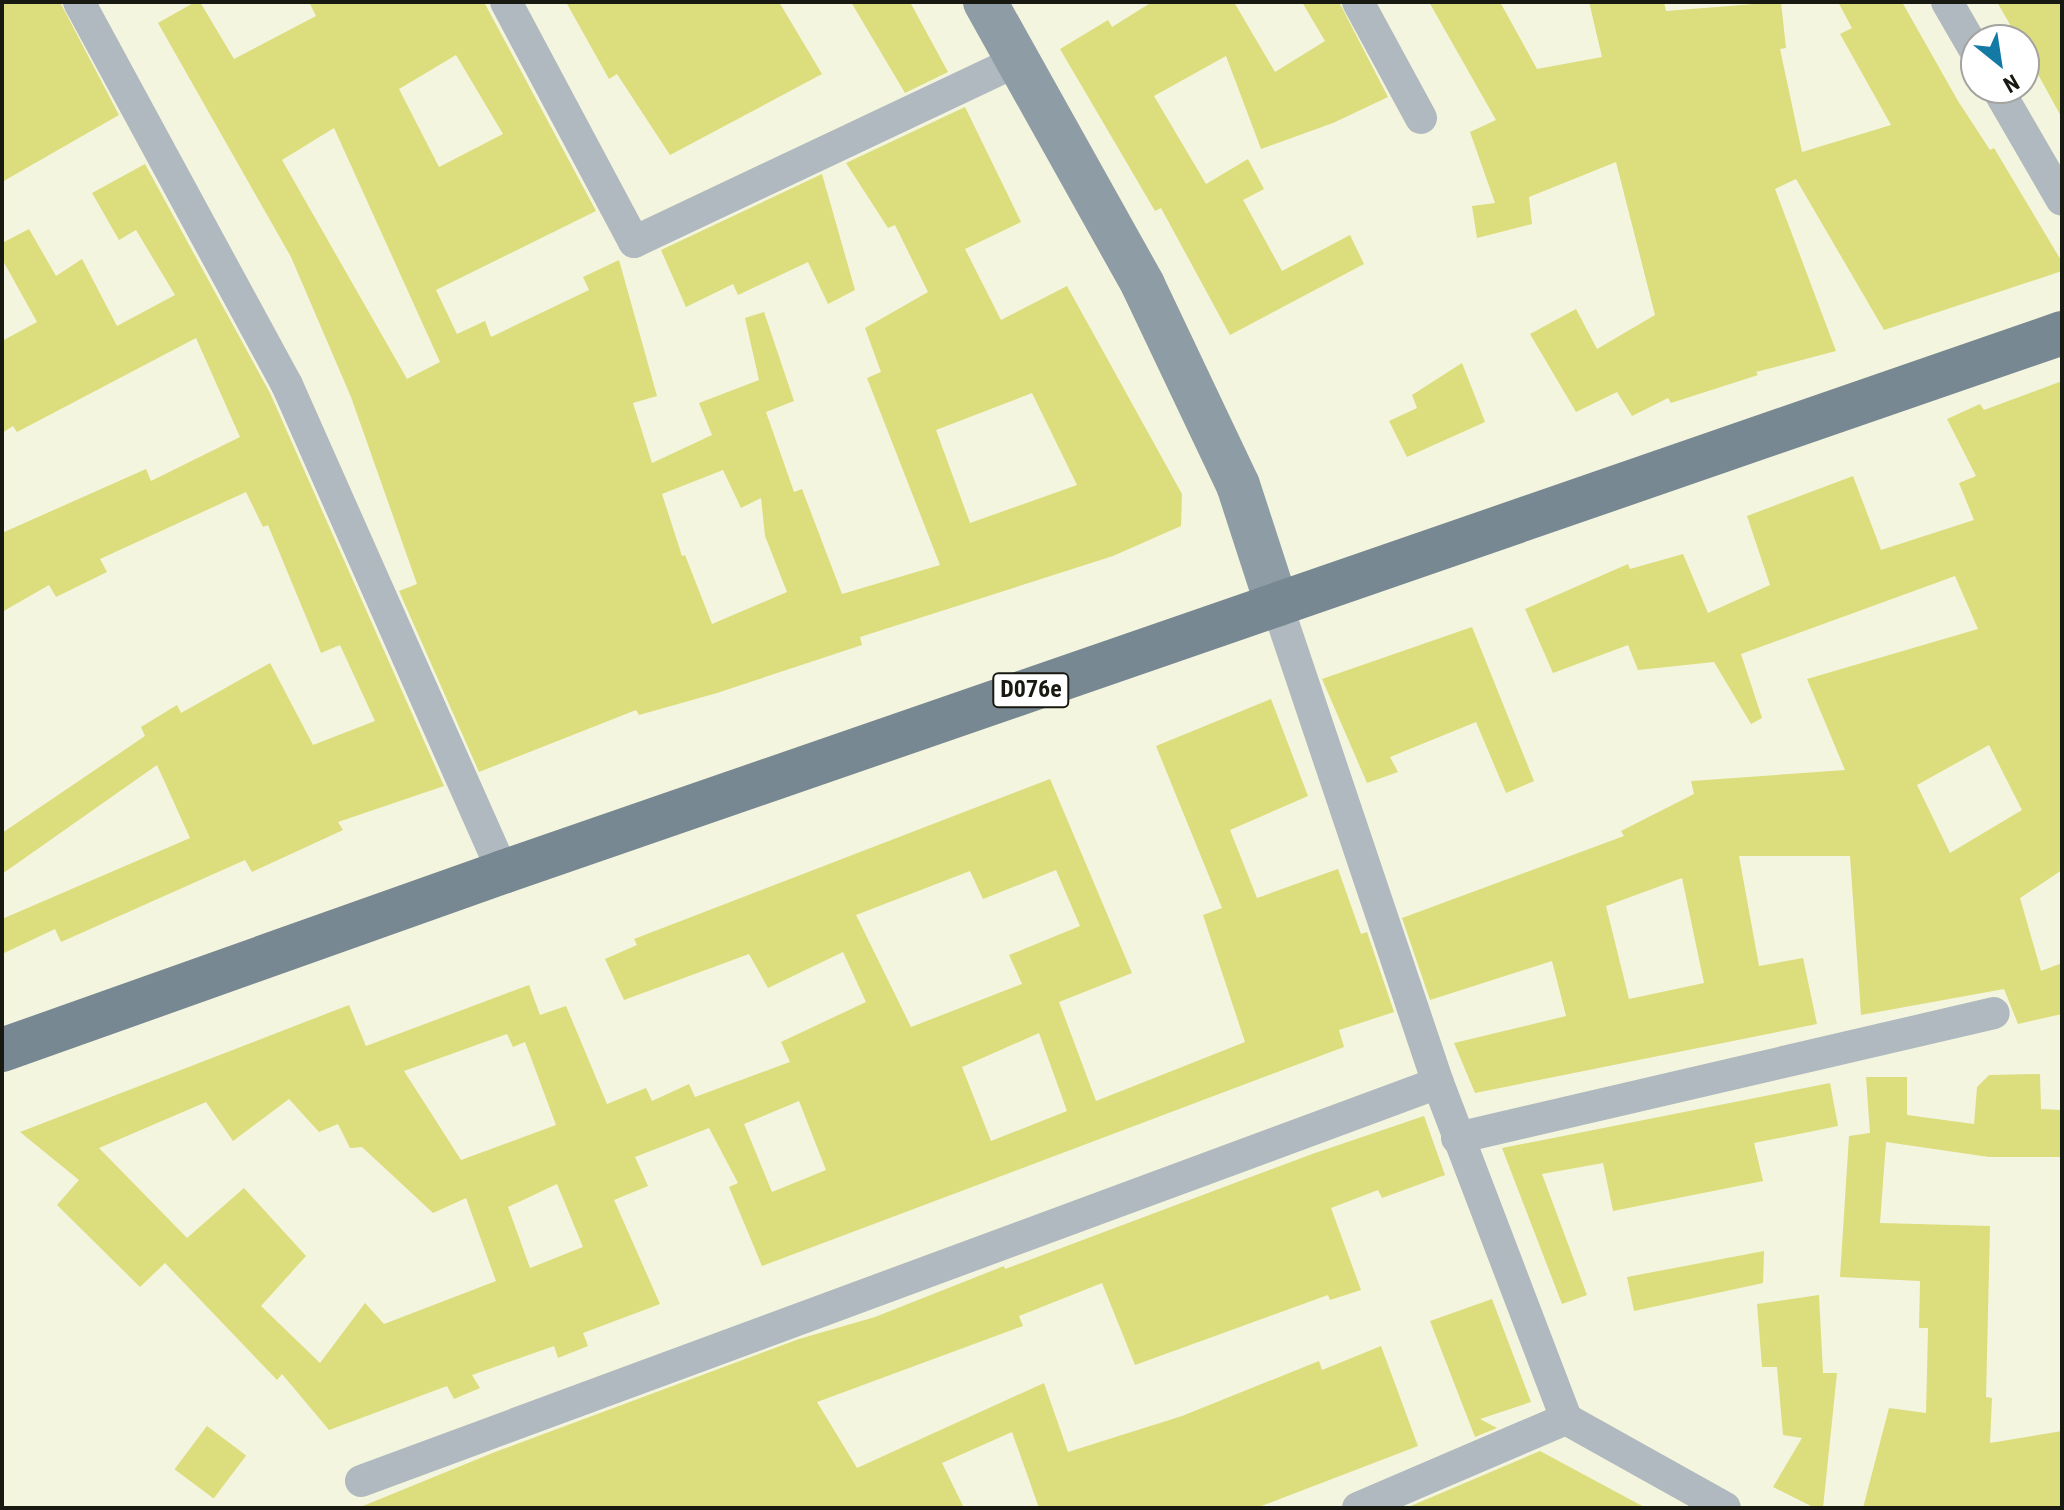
<!DOCTYPE html>
<style>
body{margin:0}
#map{position:relative;width:2064px;height:1510px;overflow:hidden;background:#f4f5de;font-family:"Roboto Condensed",sans-serif}
div>[style]{position:absolute}
.building>*{inset:0;background:#dcdd7d;transform-origin:0 0}
.street>*{height:32px;margin:-16px;padding:0 16px;transform-origin:16px;border-radius:16px;background:#afb9bf}
.secondary>*{height:44px;margin:-22px;padding:0 22px;transform-origin:22px;border-radius:22px;background:#8e9da5}
.primary>*{height:44px;margin:-22px;padding:0 22px;transform-origin:22px;border-radius:22px;background:#778892}
span{translate:-50% -50%;white-space:nowrap;text-align:center;line-height:1.15;-webkit-text-stroke:8px #fff;paint-order:stroke}
.shield-label span{padding:2px 6px;background:#fff;border:2px solid;border-radius:6px;-webkit-text-stroke-width:0}
.shield-label{font-size:24px;color:#181911;font-weight:700}
.frame{position:absolute;inset:0;border:4px solid #181911;pointer-events:none}
.north{position:absolute;left:1960px;top:24px;width:80px;height:80px;box-sizing:border-box;background:#fff;border:2px solid #a3a3a0;border-radius:50%;rotate:150deg;font-size:22px;font-weight:700;line-height:32px;text-align:center;color:#181911}
.north::after{content:'';display:block;margin:auto;width:28px;height:36px;background:#127aa5;clip-path:polygon(50% 0,100% 100%,50% 72%,0 100%)}
</style>
<div id="map">
<div class="building">
<div style="clip-path:polygon(2px 2px,60px 2px,119px 115px,2px 182px)"></div>
<div style="clip-path:polygon(evenodd,195px 2px,200px 2px,234px 59px,316px 16px,309px 2px,484px 2px,596px 211px,436px 290px,457px 334px,485px 321px,491px 337px,589px 290px,583px 277px,619px 260px,657px 396px,633px 403px,652px 463px,712px 435px,699px 403px,759px 380px,745px 318px,764px 312px,794px 401px,766px 412px,794px 492px,802px 489px,842px 594px,940px 565px,867px 378px,881px 372px,865px 328px,928px 292px,895px 225px,888px 228px,846px 163px,965px 107px,1021px 222px,965px 249px,1001px 320px,1067px 286px,1182px 494px,1181px 526px,1113px 556px,860px 637px,862px 645px,717px 693px,639px 715px,636px 710px,479px 772px,399px 591px,417px 584px,351px 397px,291px 257px,158px 23px,195px 2px,456px 55px,503px 134px,439px 167px,399px 89px,456px 55px,195px 2px,334px 128px,440px 362px,407px 379px,282px 160px,334px 128px,195px 2px,1032px 393px,1077px 485px,970px 523px,936px 430px,1032px 393px,195px 2px,723px 470px,741px 508px,761px 498px,765px 536px,787px 592px,712px 624px,685px 555px,682px 556px,662px 494px,723px 470px)"></div>
<div style="clip-path:polygon(566px 2px,779px 2px,822px 74px,670px 155px,617px 74px,609px 79px)"></div>
<div style="clip-path:polygon(851px 2px,910px 2px,948px 72px,905px 93px)"></div>
<div style="clip-path:polygon(1152px 2px,1234px 2px,1275px 72px,1325px 41px,1302px 2px,1339px 2px,1388px 97px,1333px 123px,1261px 149px,1226px 56px,1154px 96px,1206px 184px,1248px 159px,1264px 189px,1243px 200px,1282px 271px,1350px 235px,1364px 264px,1230px 335px,1161px 208px,1155px 211px,1060px 49px,1108px 20px,1112px 27px)"></div>
<div style="clip-path:polygon(1429px 2px,1500px 2px,1537px 69px,1602px 57px,1589px 2px,1664px 2px,1666px 11px,1781px 2px,1786px 48px,1780px 49px,1802px 152px,1891px 125px,1840px 34px,1852px 28px,1838px 2px,1902px 2px,1958px 101px,1990px 150px,1994px 148px,2062px 262px,2062px 271px,1884px 330px,1796px 179px,1775px 189px,1836px 351px,1756px 372px,1758px 375px,1671px 403px,1668px 398px,1632px 416px,1617px 392px,1576px 412px,1530px 334px,1576px 309px,1597px 349px,1655px 315px,1616px 162px,1529px 197px,1532px 224px,1477px 238px,1472px 206px,1495px 203px,1470px 132px,1496px 120px)"></div>
<div style="clip-path:polygon(1997px 2px,2062px 2px,2062px 118px,2024px 49px,2024px 40px,2019px 40px)"></div>
<div style="clip-path:polygon(145px 164px,270px 393px,444px 786px,338px 822px,343px 830px,252px 872px,245px 860px,61px 942px,55px 929px,2px 954px,2px 919px,190px 838px,157px 765px,2px 874px,2px 833px,145px 736px,141px 727px,177px 705px,181px 713px,270px 663px,313px 745px,375px 721px,340px 645px,321px 653px,268px 525px,263px 527px,246px 492px,100px 559px,107px 572px,56px 597px,49px 585px,2px 612px,2px 533px,146px 469px,151px 481px,240px 437px,196px 338px,17px 432px,13px 426px,2px 433px,2px 341px,37px 322px,2px 259px,2px 243px,29px 229px,56px 276px,82px 259px,117px 326px,175px 295px,136px 230px,119px 240px,92px 193px)"></div>
<div style="clip-path:polygon(822px 174px,855px 290px,828px 304px,808px 262px,738px 295px,733px 284px,686px 307px,661px 250px)"></div>
<div style="clip-path:polygon(1462px 363px,1485px 422px,1407px 457px,1389px 421px,1417px 408px,1412px 395px)"></div>
<div style="clip-path:polygon(evenodd,2062px 381px,2062px 870px,2020px 898px,2041px 971px,2062px 963px,2062px 1014px,2018px 1024px,2004px 989px,1861px 1015px,1850px 856px,1739px 856px,1759px 966px,1803px 958px,1817px 1024px,1475px 1093px,1454px 1043px,1566px 1016px,1552px 961px,1430px 1000px,1402px 918px,1624px 836px,1621px 831px,1694px 794px,1691px 781px,1845px 770px,1807px 679px,1978px 629px,1955px 576px,1741px 654px,1762px 718px,1751px 724px,1714px 662px,1638px 670px,1628px 645px,1553px 673px,1525px 609px,1628px 564px,1630px 569px,1683px 554px,1708px 613px,1770px 585px,1747px 516px,1853px 476px,1881px 550px,1974px 520px,1959px 483px,1976px 476px,1947px 419px,1980px 404px,1984px 410px,2062px 381px,1989px 745px,2022px 810px,1950px 853px,1917px 785px,1989px 745px,2062px 381px,1682px 878px,1704px 983px,1629px 999px,1606px 906px,1682px 878px)"></div>
<div style="clip-path:polygon(1472px 627px,1534px 781px,1506px 793px,1476px 722px,1390px 757px,1398px 772px,1367px 783px,1322px 679px)"></div>
<div style="clip-path:polygon(evenodd,1271px 699px,1308px 796px,1230px 830px,1257px 898px,1338px 869px,1361px 934px,1367px 932px,1394px 1012px,1339px 1030px,1344px 1047px,762px 1266px,729px 1187px,738px 1183px,709px 1128px,635px 1157px,648px 1186px,614px 1200px,660px 1304px,583px 1333px,588px 1346px,558px 1358px,554px 1346px,472px 1375px,480px 1388px,454px 1399px,447px 1386px,329px 1430px,282px 1374px,277px 1380px,165px 1263px,140px 1287px,57px 1205px,79px 1180px,20px 1132px,349px 1005px,366px 1046px,529px 985px,540px 1015px,566px 1006px,607px 1104px,646px 1088px,652px 1101px,689px 1084px,695px 1097px,790px 1062px,781px 1042px,866px 1002px,843px 952px,768px 988px,749px 954px,624px 1000px,605px 959px,637px 945px,634px 939px,1050px 779px,1132px 973px,1059px 1002px,1096px 1101px,1245px 1042px,1203px 915px,1222px 908px,1156px 746px,1271px 699px,1056px 870px,1080px 926px,1009px 955px,1022px 984px,911px 1027px,856px 915px,970px 871px,983px 899px,1056px 870px,1271px 699px,1039px 1033px,1067px 1111px,991px 1141px,962px 1067px,1039px 1033px,1271px 699px,507px 1034px,513px 1047px,525px 1042px,556px 1125px,461px 1160px,404px 1071px,507px 1034px,1271px 699px,289px 1099px,319px 1132px,338px 1124px,350px 1148px,362px 1147px,433px 1213px,466px 1198px,496px 1281px,384px 1324px,365px 1303px,320px 1363px,261px 1306px,306px 1256px,244px 1188px,187px 1238px,99px 1148px,206px 1102px,233px 1141px,289px 1099px,1271px 699px,799px 1101px,826px 1170px,772px 1192px,744px 1124px,799px 1101px,1271px 699px,557px 1184px,583px 1247px,530px 1268px,508px 1207px,557px 1184px)"></div>
<div style="clip-path:polygon(2040px 1074px,2041px 1109px,2062px 1110px,2062px 1157px,1989px 1157px,1886px 1142px,1880px 1223px,1990px 1226px,1986px 1397px,1992px 1398px,1990px 1443px,2062px 1431px,2062px 1508px,1863px 1508px,1889px 1408px,1926px 1413px,1928px 1328px,1919px 1328px,1920px 1281px,1840px 1277px,1849px 1136px,1870px 1133px,1866px 1077px,1907px 1077px,1907px 1115px,1974px 1124px,1977px 1087px,1989px 1075px)"></div>
<div style="clip-path:polygon(1830px 1083px,1838px 1126px,1754px 1143px,1763px 1181px,1613px 1211px,1603px 1163px,1542px 1174px,1587px 1295px,1562px 1304px,1502px 1148px)"></div>
<div style="clip-path:polygon(1424px 1116px,1445px 1175px,1382px 1198px,1378px 1190px,1331px 1208px,1361px 1290px,1330px 1300px,1328px 1295px,1135px 1365px,1102px 1283px,1019px 1316px,1023px 1326px,817px 1402px,857px 1468px,1044px 1383px,1068px 1452px,1182px 1416px,1319px 1361px,1322px 1370px,1381px 1346px,1418px 1446px,1256px 1508px,1039px 1508px,1012px 1432px,942px 1463px,964px 1508px,358px 1508px,495px 1452px,799px 1339px,875px 1317px,1004px 1266px,1005px 1269px,1315px 1153px)"></div>
<div style="clip-path:polygon(1764px 1251px,1763px 1283px,1634px 1311px,1627px 1277px)"></div>
<div style="clip-path:polygon(1819px 1295px,1823px 1373px,1837px 1373px,1823px 1508px,1815px 1508px,1773px 1487px,1802px 1438px,1783px 1435px,1777px 1367px,1762px 1367px,1757px 1304px)"></div>
<div style="clip-path:polygon(1492px 1299px,1531px 1402px,1480px 1419px,1497px 1428px,1475px 1437px,1430px 1321px)"></div>
<div style="left:207px;top:1426px;width:49px;height:54px;rotate:37deg"></div>
<div style="clip-path:polygon(1540px 1451px,1646px 1508px,1406px 1508px)"></div>
</div>
<div class="street">
<div style="left:79px;top:2px;width:436px;rotate:61.5deg"></div>
<div style="left:287px;top:385px;width:533px;rotate:66.08deg"></div>
<div style="left:506px;top:2px;width:272px;rotate:61.9deg"></div>
<div style="left:634px;top:242px;width:426px;rotate:-25.3deg"></div>
<div style="left:1358px;top:2px;width:132px;rotate:61.5deg"></div>
<div style="left:1947px;top:2px;width:58px;rotate:59.9deg"></div>
<div style="left:1997px;top:88px;width:129px;rotate:59.9deg"></div>
<div style="left:1277px;top:605px;width:504px;rotate:71.39deg"></div>
<div style="left:1438px;top:1083px;width:360px;rotate:69.1deg"></div>
<div style="left:1566px;top:1419px;width:182px;rotate:29.2deg"></div>
<div style="left:1457px;top:1138px;width:551px;rotate:-13.1deg"></div>
<div style="left:361px;top:1481px;width:1148px;rotate:-20.28deg"></div>
<div style="left:1358px;top:1508px;width:226px;rotate:-23.2deg"></div>
</div>
<div class="secondary">
<div style="left:985px;top:2px;width:324px;rotate:60.8deg"></div>
<div style="left:1143px;top:285px;width:221px;rotate:64.6deg"></div>
<div style="left:1238px;top:485px;width:126px;rotate:72deg"></div>
</div>
<div class="primary">
<div style="left:2px;top:1050px;width:532px;rotate:-19.56deg"></div>
<div style="left:503px;top:872px;width:1650px;rotate:-19.07deg"></div>
</div>
<div class="shield-label">
<span style="left:1031px;top:690px">D076e</span>
</div>
<div class="frame"></div>
<div class="north">N</div>
</div>
